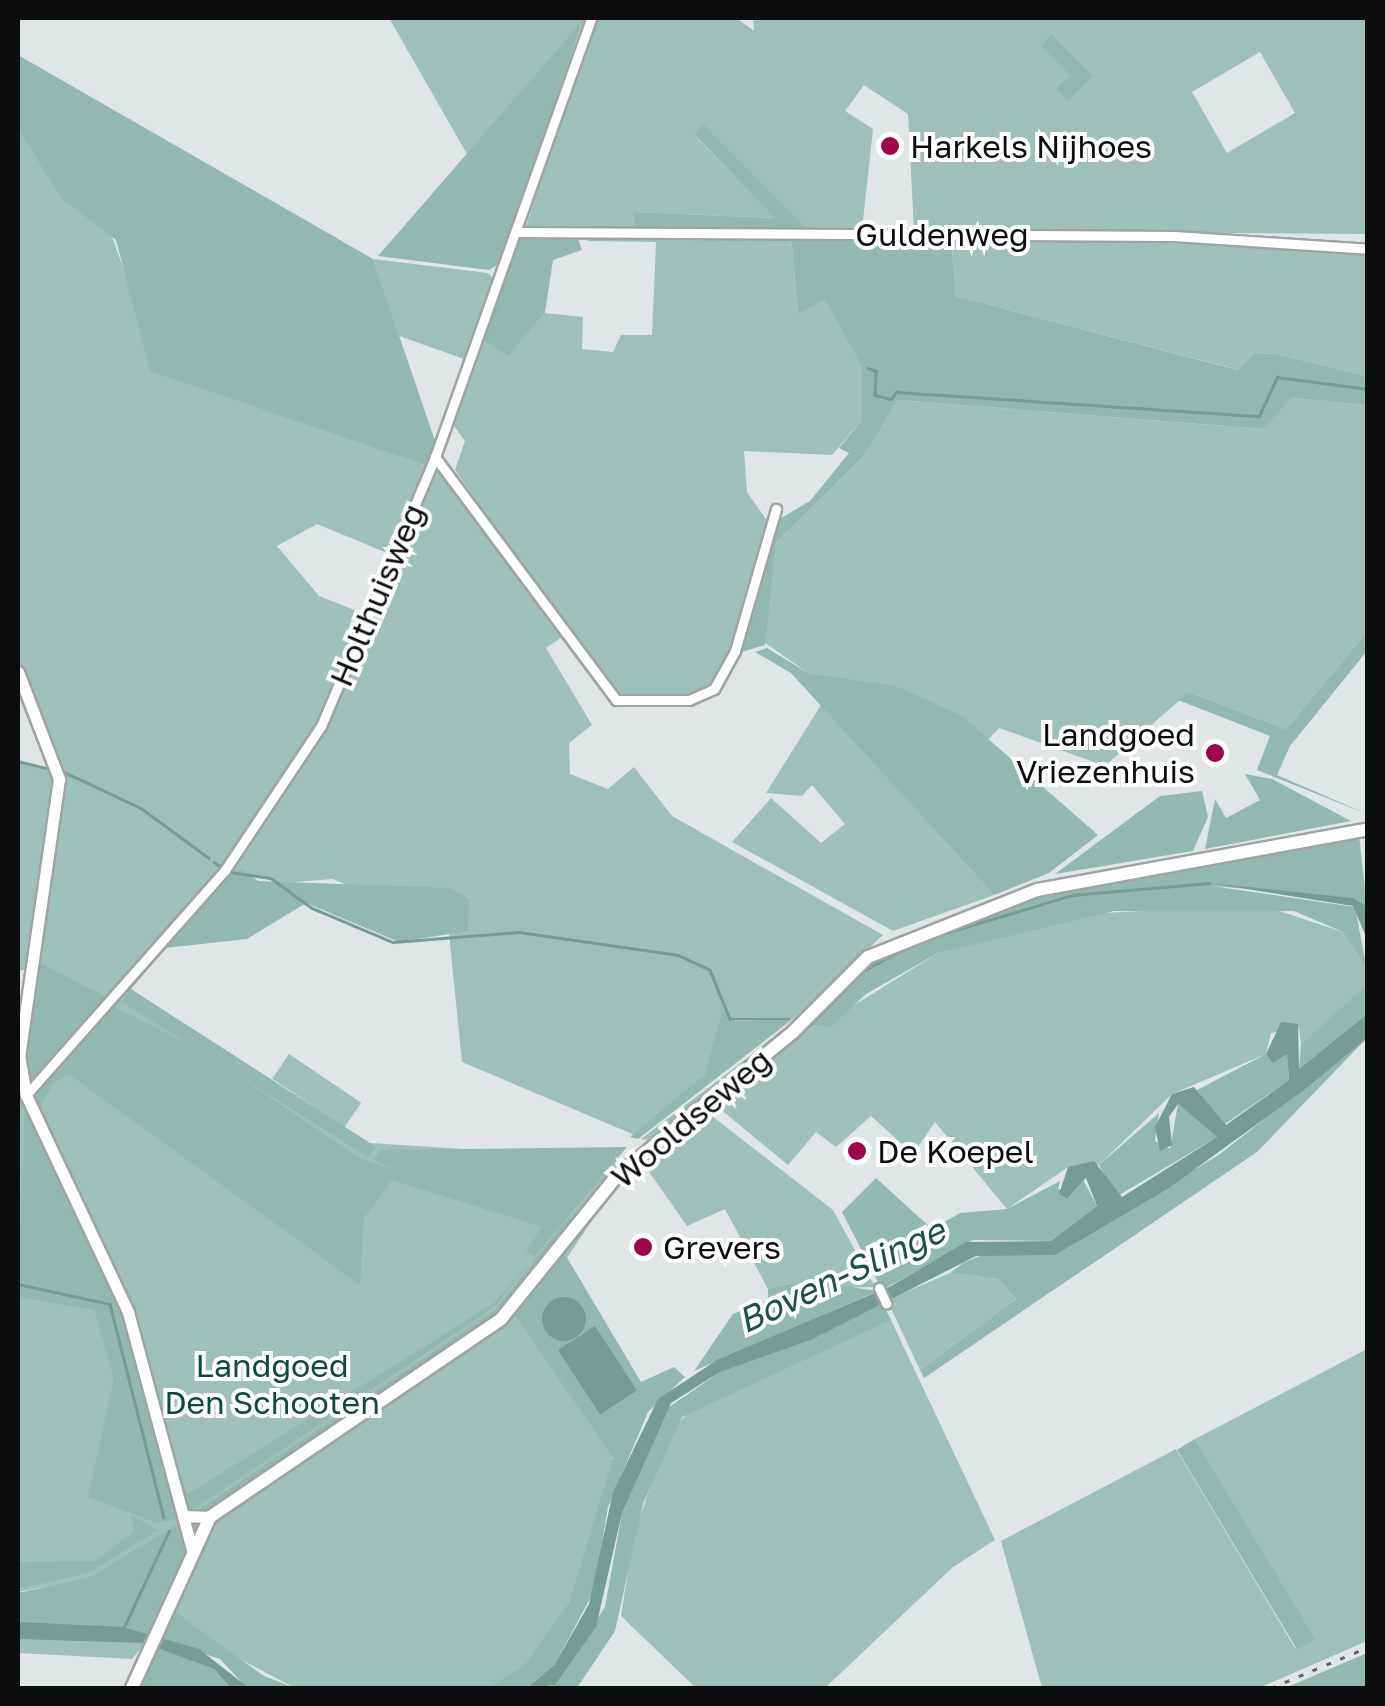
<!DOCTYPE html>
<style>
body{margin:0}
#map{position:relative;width:1385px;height:1706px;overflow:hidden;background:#e0e6e5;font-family:"Golos Text",sans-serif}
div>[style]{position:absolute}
.green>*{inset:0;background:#9ec0bb;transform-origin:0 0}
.forest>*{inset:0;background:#91b9b2;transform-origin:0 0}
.water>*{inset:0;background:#759c95;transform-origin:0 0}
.round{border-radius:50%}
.stream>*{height:2.5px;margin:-1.25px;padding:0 1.25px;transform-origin:1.25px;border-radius:1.25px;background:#759c95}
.roads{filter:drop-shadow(2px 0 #9fa4a3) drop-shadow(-2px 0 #9fa4a3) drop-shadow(0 2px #9fa4a3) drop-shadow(0 -2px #9fa4a3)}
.minor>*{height:9px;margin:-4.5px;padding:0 4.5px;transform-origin:4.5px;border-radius:4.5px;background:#fff}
.tertiary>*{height:11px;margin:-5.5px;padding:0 5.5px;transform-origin:5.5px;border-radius:5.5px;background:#fff}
.secondary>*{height:12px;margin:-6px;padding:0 6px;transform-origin:6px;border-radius:6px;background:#fff}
.rail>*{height:2.5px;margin-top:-1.25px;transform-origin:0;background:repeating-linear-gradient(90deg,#636766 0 5px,transparent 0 15px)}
.dots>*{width:28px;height:28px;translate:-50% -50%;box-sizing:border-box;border:5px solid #fff;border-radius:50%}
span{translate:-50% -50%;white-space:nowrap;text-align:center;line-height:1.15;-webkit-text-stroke:8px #fff;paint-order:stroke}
.poi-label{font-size:32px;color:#0c0e0d}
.left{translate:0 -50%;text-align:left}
.right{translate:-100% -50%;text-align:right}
.street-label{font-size:32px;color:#0c0e0d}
.park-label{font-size:32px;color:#0e4942}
.water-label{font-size:35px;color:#1a524b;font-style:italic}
.frame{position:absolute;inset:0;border:20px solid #0c0e0d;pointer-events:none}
</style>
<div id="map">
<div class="green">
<div style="clip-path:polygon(389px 18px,589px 18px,467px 154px)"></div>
<div style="clip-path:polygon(evenodd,595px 18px,736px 18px,754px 31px,753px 18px,1367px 18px,1367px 234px,914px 231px,908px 114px,864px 85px,845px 111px,873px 129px,862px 230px,809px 231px,695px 136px,777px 218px,633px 212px,634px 229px,525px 229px,595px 18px,1260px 52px,1295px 113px,1227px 153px,1192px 92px,1260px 52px)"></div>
<div style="clip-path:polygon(18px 128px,89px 219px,110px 231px,140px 315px,199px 384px,428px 466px,392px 555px,317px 524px,277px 546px,319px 596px,367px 615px,324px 713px,224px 866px,112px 996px,355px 1142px,633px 1160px,522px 1324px,612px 1454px,614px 1484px,555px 1640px,506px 1688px,295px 1688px,88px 1579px,18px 1592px,18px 1003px,37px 953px,62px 775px,18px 666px)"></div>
<div style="clip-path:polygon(592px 234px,791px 236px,798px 313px,825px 298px,862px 368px,862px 420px,832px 455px,744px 451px,747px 492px,768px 522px,737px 639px,709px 689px,692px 697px,612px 695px,455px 470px,465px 441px,451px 422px,480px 338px,508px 355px,545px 313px,583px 317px,582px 349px,613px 352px,621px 335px,652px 335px,656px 242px,587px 241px)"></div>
<div style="clip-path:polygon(951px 237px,1173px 238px,1367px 253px,1367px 376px,1276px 354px,1255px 353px,1239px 370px,956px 296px)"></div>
<div style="clip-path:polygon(373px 259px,488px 273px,495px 281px,467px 360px,399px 336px)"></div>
<div style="clip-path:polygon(1292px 398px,1367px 405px,1367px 632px,1286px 729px,1189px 692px,1105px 766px,999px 728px,989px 739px,896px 687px,808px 673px,764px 642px,776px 543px,864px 456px,898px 400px,1262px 429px)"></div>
<div style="clip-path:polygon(438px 465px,568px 633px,546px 648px,592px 725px,569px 743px,570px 774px,608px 789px,634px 767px,672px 816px,883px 935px,794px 1018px,737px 1021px,722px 1012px,704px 1075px,637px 1136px,462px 1062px,449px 934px,457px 932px,333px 879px,283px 883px,227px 871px,323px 727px)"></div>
<div style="clip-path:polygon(821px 705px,994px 895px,893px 931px,732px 842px,771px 798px,821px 843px,845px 824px,812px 785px,802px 796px,766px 793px)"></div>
<div style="clip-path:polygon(18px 761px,56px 770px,28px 970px,18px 970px)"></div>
<div style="clip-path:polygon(1261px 905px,1343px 932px,1367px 970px,1366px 988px,1301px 1044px,1299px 1028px,1271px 1033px,1266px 1054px,1172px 1094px,1099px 1165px,1068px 1167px,1007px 1209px,935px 1122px,913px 1154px,871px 1116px,836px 1147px,816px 1132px,788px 1165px,714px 1104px,811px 1020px,848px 1009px,938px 953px,1082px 914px)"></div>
<div style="clip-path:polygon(884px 938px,805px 1016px,651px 1140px,641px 1139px,776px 1036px)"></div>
<div style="left:289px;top:1054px;width:87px;height:30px;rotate:34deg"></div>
<div style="clip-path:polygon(703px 1109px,833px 1210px,875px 1287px,768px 1289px,725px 1209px,687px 1226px,640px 1159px)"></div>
<div style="clip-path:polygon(950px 1273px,998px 1279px,1016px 1299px,920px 1370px,887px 1300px)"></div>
<div style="clip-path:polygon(891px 1320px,995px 1540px,953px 1567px,825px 1688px,696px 1688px,621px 1616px,634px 1534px,669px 1433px,695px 1405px)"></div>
<div style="clip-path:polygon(1367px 1349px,1367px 1641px,1259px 1688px,1042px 1688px,1001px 1541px,1176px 1449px,1295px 1648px,1313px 1639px,1195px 1439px)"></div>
<div style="clip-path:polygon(84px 1637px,145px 1643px,132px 1659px,18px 1653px,18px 1639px)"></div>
</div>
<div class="forest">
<div style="clip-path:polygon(583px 20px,502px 262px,489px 270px,378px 256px)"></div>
<div style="clip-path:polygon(1051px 34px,1093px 76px,1068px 101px,1056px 89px,1070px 75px,1041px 46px)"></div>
<div style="clip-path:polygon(18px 55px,373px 259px,436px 444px,428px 466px,150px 371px,116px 240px,61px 198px,18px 128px)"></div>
<div style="clip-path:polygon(703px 124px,809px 231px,634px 229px,633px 212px,775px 218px,695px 135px)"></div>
<div style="clip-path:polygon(576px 234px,582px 250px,553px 260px,545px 313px,508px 356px,480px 338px,520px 237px)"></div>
<div style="clip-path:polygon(791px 236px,951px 237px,956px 296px,1238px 370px,1255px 353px,1276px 354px,1367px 376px,1367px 405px,1292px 398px,1263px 429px,898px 400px,864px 456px,776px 543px,765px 645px,735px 654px,776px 521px,810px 501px,849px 453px,839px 448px,862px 420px,862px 368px,825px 299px,798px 314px)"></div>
<div style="clip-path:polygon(1367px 632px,1367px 651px,1290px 746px,1277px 775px,1367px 814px,1257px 770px,1270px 736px,1178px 700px,1189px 692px,1286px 729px)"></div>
<div style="clip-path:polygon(767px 648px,808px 673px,896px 686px,962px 716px,1098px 835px,1049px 873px,994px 895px,791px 673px,755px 652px)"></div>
<div style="clip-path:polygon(1245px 774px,1272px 779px,1351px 821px,1205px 849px,1215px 799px,1226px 818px,1260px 800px)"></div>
<div style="clip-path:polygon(1202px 791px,1208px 817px,1193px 851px,1055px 874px,1160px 796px)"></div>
<div style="clip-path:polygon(1359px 835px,1367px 906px,1353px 898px,1212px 886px,1355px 907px,1367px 970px,1343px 932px,1294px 911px,1114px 911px,938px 953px,866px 994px,831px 1027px,812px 1024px,872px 959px,1027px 898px)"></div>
<div style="clip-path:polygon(243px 870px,258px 881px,450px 888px,469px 899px,468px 931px,399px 942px,306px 903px,247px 939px,165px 948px,131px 989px,376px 1147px,368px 1157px,120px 1001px,227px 871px)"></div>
<div style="clip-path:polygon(36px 961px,110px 999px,35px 1081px,23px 1065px)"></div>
<div style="clip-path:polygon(1367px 985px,1367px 1014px,1299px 1069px,1301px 1044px)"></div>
<div style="clip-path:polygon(112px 1006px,198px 1049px,362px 1159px,395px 1170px,374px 1159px,381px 1150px,627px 1147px,534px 1257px,526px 1251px,542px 1227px,392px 1180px,364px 1218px,360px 1285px,70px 1075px,54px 1082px,37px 1113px,38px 1093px)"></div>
<div style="clip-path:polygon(722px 1011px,736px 1021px,794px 1018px,638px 1139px,630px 1137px,704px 1075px)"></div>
<div style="clip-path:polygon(1367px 1038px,1257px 1152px,924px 1378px,920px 1370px,1016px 1299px,998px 1279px,950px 1273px,963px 1263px,989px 1252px,1055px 1255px,1220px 1154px)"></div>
<div style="clip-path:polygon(1266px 1054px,1287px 1054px,1289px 1080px,1222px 1126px,1197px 1090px)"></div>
<div style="clip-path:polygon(25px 1100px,125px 1314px,180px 1518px,157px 1523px,88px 1497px,114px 1378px,94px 1310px,18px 1297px)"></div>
<div style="clip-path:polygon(1178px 1104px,1217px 1137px,1116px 1197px,1099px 1165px,1159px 1113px,1155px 1141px,1170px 1149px)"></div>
<div style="clip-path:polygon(876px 1178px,932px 1229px,960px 1213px,1007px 1209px,1060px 1181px,1058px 1189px,1074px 1190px,1082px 1178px,1097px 1206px,1051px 1241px,973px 1240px,882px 1290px,842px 1212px)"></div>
<div style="clip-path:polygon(566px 1221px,573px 1223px,504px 1311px,212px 1510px,195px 1512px,494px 1311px)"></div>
<div style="clip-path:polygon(562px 1249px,641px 1382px,674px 1367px,685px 1377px,648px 1412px,608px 1507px,594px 1591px,555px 1664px,527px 1688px,488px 1688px,524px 1666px,569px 1603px,613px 1458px,513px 1312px)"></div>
<div style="clip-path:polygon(530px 1263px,497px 1304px,483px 1315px,192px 1510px,184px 1504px,179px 1483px,188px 1494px,494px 1303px)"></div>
<div style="clip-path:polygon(810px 1281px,878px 1291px,694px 1371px,733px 1314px,768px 1300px,768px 1289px)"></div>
<div style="clip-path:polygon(882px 1302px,891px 1320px,682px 1417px,643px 1504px,615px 1631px,577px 1688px,551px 1688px,605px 1607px,622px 1513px,665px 1410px,718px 1373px,811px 1340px)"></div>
<div style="left:1195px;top:1439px;width:233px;height:21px;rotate:59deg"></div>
<div style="clip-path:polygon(131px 1515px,158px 1530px,89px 1573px,18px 1589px,18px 1562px,95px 1561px,134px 1531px)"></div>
<div style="clip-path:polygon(181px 1522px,187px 1552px,148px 1635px,18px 1622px,18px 1593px,90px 1577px)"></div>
<div style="clip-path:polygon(171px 1609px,264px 1676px,295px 1688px,247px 1688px,220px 1659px,160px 1640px)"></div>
<div style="clip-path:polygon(157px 1647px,214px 1669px,231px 1688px,137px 1688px)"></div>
<div style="clip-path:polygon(1367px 1653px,1367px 1688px,1285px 1688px)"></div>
</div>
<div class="water">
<div style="clip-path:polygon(1210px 883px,1353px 898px,1367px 906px,1367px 939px,1353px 906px)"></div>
<div style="clip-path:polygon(1367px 1014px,1367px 1038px,1304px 1090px,1169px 1188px,1055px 1255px,976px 1256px,811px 1340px,718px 1373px,671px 1403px,622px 1513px,596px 1627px,555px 1685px,527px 1688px,555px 1664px,589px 1604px,613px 1492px,658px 1399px,717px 1360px,891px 1286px,966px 1242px,1051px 1241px,1097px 1206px,1086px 1178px,1067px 1198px,1059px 1194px,1068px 1167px,1094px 1161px,1122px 1197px,1217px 1137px,1178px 1104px,1169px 1117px,1172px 1145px,1160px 1151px,1155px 1127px,1172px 1094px,1194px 1087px,1226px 1125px,1289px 1080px,1287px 1054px,1273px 1063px,1266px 1054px,1281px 1022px,1298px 1024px,1299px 1069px)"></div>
<div class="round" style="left:542px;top:1297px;width:44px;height:44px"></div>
<div style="left:595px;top:1326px;width:77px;height:44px;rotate:57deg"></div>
<div style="clip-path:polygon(18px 1622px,123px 1627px,199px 1649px,249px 1688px,231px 1688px,214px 1669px,144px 1643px,18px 1639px)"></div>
</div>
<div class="stream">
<div style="left:868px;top:368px;width:9px;rotate:21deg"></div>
<div style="left:876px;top:371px;width:24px;rotate:92deg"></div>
<div style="left:875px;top:395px;width:16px;rotate:14deg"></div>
<div style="left:891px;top:399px;width:9px;rotate:-54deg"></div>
<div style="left:896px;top:392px;width:364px;rotate:3.8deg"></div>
<div style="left:1259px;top:416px;width:43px;rotate:-65.2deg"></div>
<div style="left:1277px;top:377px;width:92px;rotate:7.5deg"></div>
<div style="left:18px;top:761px;width:33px;rotate:14deg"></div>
<div style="left:64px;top:772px;width:85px;rotate:25.1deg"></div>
<div style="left:141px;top:808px;width:84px;rotate:36.3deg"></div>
<div style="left:214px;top:862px;width:9px;rotate:36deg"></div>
<div style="left:229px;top:872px;width:42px;rotate:8.1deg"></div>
<div style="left:271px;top:878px;width:51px;rotate:36.2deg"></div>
<div style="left:312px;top:908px;width:88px;rotate:22.8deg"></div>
<div style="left:393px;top:942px;width:126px;rotate:-4.5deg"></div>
<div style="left:519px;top:932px;width:161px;rotate:8.2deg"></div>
<div style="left:678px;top:955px;width:35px;rotate:25deg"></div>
<div style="left:710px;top:970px;width:53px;rotate:67.8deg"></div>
<div style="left:730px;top:1019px;width:59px"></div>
<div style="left:939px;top:935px;width:139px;rotate:-16.7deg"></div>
<div style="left:1072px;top:895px;width:138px;rotate:-5deg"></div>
<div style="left:863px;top:971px;width:47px;rotate:-28.2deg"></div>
<div style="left:811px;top:1024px;width:52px;rotate:-45.8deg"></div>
<div style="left:18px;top:1284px;width:94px;rotate:12.3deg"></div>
<div style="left:110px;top:1304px;width:220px;rotate:75.8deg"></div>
<div style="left:124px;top:1627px;width:106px;rotate:-64.9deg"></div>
</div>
<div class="roads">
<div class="minor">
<div style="left:516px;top:232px;width:658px;rotate:0.35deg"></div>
<div style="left:1174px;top:236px;width:194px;rotate:3.8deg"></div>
<div style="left:435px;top:457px;width:303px;rotate:53.3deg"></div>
<div style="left:616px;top:700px;width:73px"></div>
<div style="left:689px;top:700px;width:27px;rotate:-24deg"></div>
<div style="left:714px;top:689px;width:43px;rotate:-61.1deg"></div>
<div style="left:735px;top:651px;width:148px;rotate:-73.9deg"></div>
<div style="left:26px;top:1095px;width:300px;rotate:-48.5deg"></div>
<div style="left:225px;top:870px;width:173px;rotate:-56.3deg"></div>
<div style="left:321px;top:726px;width:292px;rotate:-67deg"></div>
<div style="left:435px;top:457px;width:466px;rotate:-70.4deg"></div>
<div style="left:879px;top:1288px;width:17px;rotate:65deg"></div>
</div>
<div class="tertiary">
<div style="left:18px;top:672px;width:115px;rotate:69deg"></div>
<div style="left:59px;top:779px;width:279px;rotate:98.2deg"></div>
<div style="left:19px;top:1055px;width:41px;rotate:80.1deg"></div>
<div style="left:26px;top:1095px;width:240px;rotate:64.8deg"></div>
<div style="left:128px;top:1312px;width:211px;rotate:74.9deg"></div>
<div style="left:183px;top:1516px;width:27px;rotate:2deg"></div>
<div style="left:183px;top:1516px;width:35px;rotate:75deg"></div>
</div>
<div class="secondary">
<div style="left:132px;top:1688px;width:188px;rotate:-65.5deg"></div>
<div style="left:210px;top:1517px;width:352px;rotate:-34.2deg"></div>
<div style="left:501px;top:1319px;width:183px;rotate:-51deg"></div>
<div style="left:616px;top:1177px;width:229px;rotate:-39.3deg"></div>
<div style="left:793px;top:1032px;width:106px;rotate:-45deg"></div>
<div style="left:868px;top:957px;width:182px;rotate:-21.6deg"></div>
<div style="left:1037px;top:890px;width:337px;rotate:-10.4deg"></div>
</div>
</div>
<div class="rail">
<div style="left:1271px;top:1688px;width:105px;rotate:-22.9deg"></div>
</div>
<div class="dots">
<div style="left:890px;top:146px;background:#9f054b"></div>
<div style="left:1215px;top:753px;background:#9f054b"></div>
<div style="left:857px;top:1151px;background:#9f054b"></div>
<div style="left:643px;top:1247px;background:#9f054b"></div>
</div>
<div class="poi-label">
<span class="left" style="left:910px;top:146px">Harkels Nijhoes</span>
<span class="right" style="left:1195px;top:753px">Landgoed<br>Vriezenhuis</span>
<span class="left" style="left:877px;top:1151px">De Koepel</span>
<span class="left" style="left:663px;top:1247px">Grevers</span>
</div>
<div class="street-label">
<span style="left:942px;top:234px">Guldenweg</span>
<span style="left:377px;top:595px;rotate:-67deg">Holthuisweg</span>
<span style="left:691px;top:1118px;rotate:-40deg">Wooldseweg</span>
</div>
<div class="park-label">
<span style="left:272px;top:1384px">Landgoed<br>Den Schooten</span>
</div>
<div class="water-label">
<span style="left:841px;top:1275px;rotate:-25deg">Boven-Slinge</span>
</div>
<div class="frame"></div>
</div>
